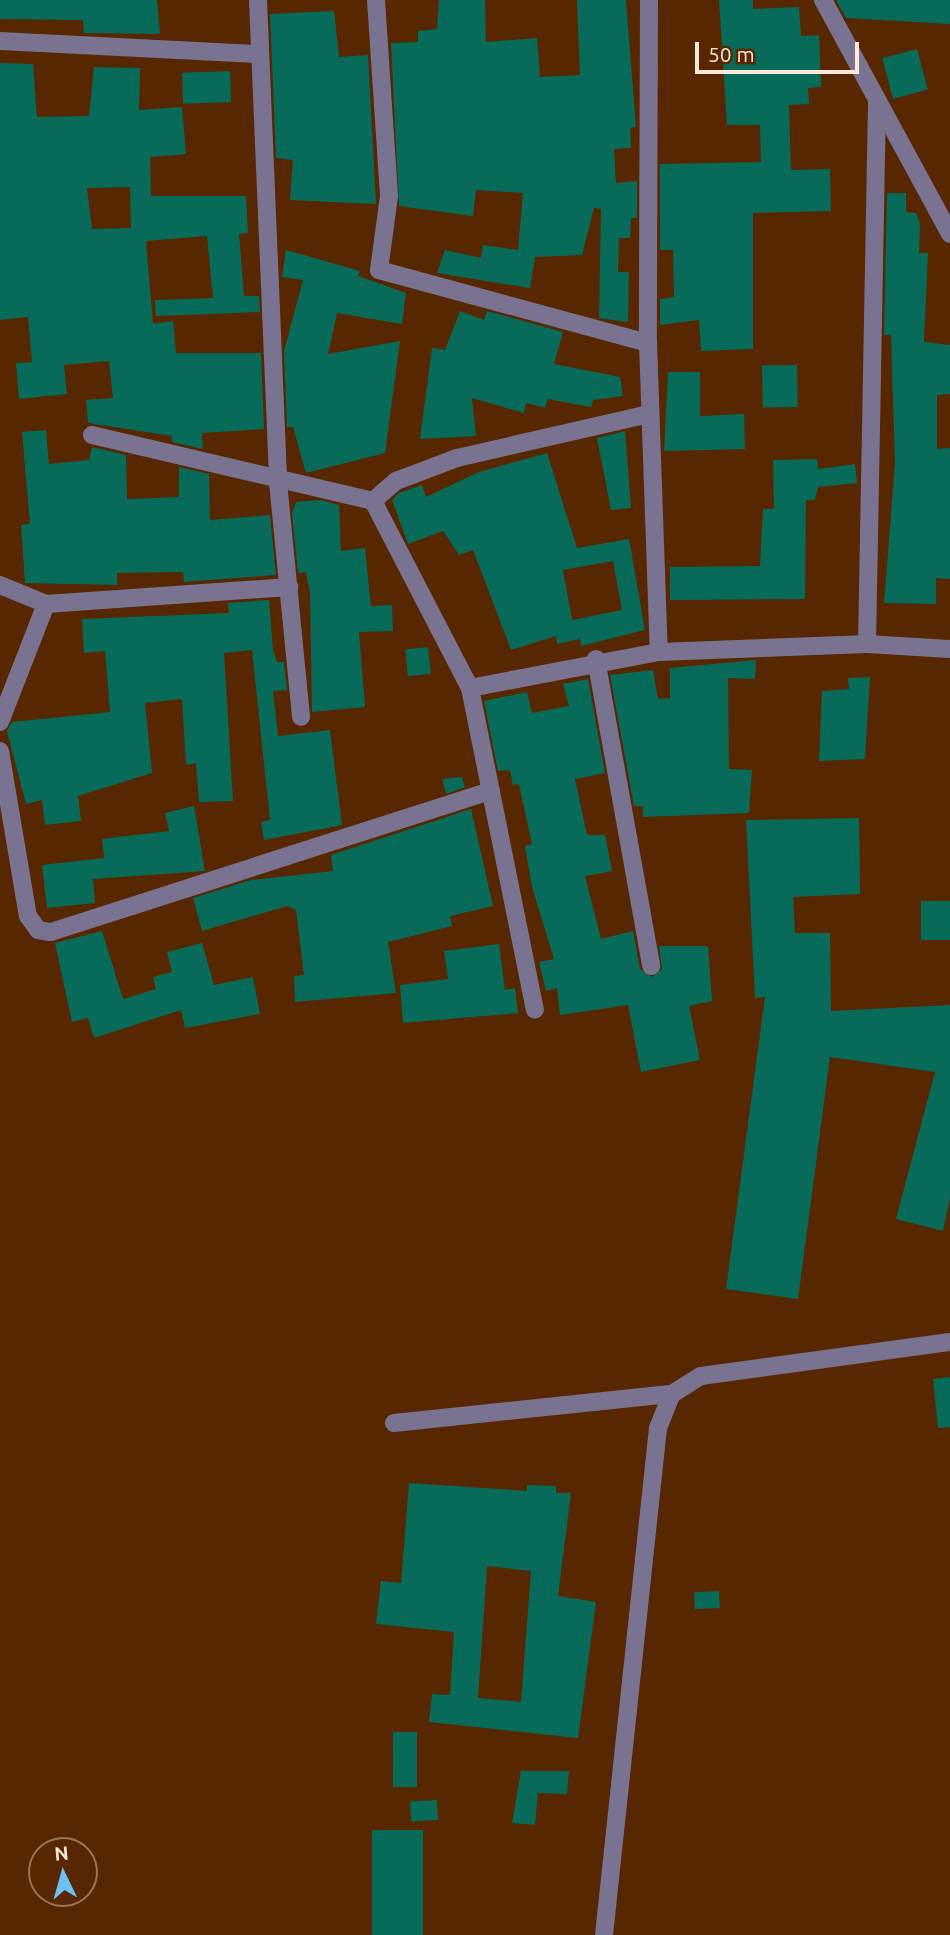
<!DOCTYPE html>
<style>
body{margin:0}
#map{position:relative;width:950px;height:1935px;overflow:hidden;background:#562700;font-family:Ubuntu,sans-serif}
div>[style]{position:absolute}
.building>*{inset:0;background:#086a58;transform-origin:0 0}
.minor>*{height:18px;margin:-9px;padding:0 9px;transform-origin:9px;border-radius:9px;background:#797291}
span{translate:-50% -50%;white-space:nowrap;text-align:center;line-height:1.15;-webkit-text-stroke:5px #562700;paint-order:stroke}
.north{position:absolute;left:28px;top:1837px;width:70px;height:70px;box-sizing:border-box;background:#562700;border:2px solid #9a7457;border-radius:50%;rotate:355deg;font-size:19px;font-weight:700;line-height:28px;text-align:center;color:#ffe8d9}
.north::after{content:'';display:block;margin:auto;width:24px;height:32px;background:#6dc2f3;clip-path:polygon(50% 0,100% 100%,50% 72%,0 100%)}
.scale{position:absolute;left:695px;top:42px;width:164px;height:32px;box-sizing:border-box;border:4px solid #ffe8d9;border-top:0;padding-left:9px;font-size:21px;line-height:24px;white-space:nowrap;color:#ffe8d9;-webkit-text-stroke:5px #562700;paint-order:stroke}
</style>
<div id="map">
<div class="building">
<div style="clip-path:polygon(0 0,157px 0,160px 34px,84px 33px,83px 20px,0 19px)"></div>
<div style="clip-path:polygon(439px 0,485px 0,486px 42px,537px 38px,540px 77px,580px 75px,577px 0,626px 0,636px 127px,630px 128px,631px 148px,614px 149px,616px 183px,637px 181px,637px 218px,631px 218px,630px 238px,619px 238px,618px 272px,629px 272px,628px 322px,599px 318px,601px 209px,594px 208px,582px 255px,535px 257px,530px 288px,437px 273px,445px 250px,481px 258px,483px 245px,518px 250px,523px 193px,476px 190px,473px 216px,399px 206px,391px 43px,418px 42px,418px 31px,437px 29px)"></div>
<div style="clip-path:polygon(719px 0,753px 0,753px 9px,799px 7px,801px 36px,819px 35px,821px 87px,808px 88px,809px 104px,789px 105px,791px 170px,830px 169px,831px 211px,753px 213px,753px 349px,701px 351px,699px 320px,660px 325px,660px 299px,674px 297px,673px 250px,660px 250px,660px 164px,761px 162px,760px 125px,727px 125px)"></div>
<div style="clip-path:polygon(836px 0,950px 0,950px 24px,846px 18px)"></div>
<div style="clip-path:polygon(334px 11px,339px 57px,368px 55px,376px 204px,290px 200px,293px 160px,276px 158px,270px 14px)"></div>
<div style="left:917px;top:49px;width:42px;height:36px;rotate:75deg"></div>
<div style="clip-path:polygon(evenodd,0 63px,33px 64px,37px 117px,89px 116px,94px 67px,140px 68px,139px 110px,182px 107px,186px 154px,150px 157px,151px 196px,246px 196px,248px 233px,239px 234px,244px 296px,259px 296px,260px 312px,156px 316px,155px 300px,213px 298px,207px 236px,146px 241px,153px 324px,173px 321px,176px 353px,261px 353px,264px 429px,202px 433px,203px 449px,172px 442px,172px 436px,88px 423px,86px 400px,113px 398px,109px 361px,64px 365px,67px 394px,19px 399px,16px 363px,32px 362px,28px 317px,0 320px,0 63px,130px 187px,131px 228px,92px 229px,87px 188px,130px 187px)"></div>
<div style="left:230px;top:71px;width:31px;height:48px;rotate:88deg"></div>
<div style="clip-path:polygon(887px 193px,906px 193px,906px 212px,916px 213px,920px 224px,919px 253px,928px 253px,924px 342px,950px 345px,950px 394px,937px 395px,937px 449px,950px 448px,950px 579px,936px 578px,936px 604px,884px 603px,895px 463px,891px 335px,884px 335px)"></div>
<div style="clip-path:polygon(286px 250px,360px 271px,358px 276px,406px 293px,402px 324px,337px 313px,328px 354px,400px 341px,385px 453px,306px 473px,293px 427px,287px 427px,284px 351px,303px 280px,282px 277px)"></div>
<div style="clip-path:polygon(460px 311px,484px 320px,487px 311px,563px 332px,554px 364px,620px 377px,623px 396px,593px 400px,591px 407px,548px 399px,545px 408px,526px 403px,524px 413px,472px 398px,476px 436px,420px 439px,432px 348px,445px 350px)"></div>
<div style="left:797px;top:365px;width:42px;height:35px;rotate:89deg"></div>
<div style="clip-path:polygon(668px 372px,700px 372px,700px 416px,744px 414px,745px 449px,664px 451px)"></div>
<div style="clip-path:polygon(46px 430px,49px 464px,89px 460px,92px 447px,126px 455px,127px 499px,179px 497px,179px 467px,209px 474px,210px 520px,270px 515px,276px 575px,184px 582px,183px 572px,117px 573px,117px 585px,25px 583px,21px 525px,30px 524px,22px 432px)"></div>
<div style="clip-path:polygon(625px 431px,631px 508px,611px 510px,597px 438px)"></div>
<div style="clip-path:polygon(evenodd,547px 453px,577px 548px,629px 539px,645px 630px,581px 646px,580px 639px,557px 644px,556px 636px,511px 650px,473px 550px,459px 555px,443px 531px,408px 544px,392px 500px,399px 493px,422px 485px,426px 497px,479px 472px,547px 453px,613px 561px,622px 610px,572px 620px,563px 570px,613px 561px)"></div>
<div style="clip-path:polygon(817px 459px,818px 469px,855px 464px,857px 483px,818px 487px,815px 500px,806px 500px,805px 599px,670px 600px,670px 567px,760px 566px,763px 509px,774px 509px,773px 460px)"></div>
<div style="clip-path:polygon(320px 500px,339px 505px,341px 551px,365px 548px,371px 606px,392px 605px,393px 631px,359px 632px,365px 707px,312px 712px,310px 593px,306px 572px,298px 573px,292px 513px,296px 502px)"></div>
<div style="clip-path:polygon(269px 600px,273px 650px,277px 662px,284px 662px,287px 690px,273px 691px,278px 736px,330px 730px,342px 825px,264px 840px,261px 822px,270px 820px,252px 650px,224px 653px,233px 801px,199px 802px,196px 763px,186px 765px,182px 699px,145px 703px,152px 773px,78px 796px,81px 821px,45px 825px,42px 800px,26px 804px,7px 731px,12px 722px,110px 712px,105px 651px,84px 653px,82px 619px,229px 613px,228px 603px)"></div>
<div style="left:428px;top:647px;width:27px;height:23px;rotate:84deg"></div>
<div style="clip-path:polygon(756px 660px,755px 679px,728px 678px,729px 769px,752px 770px,749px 813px,643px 817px,643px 806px,634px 806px,610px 675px,653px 670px,658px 699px,670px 698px,670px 668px)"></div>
<div style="clip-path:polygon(870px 677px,865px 759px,819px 761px,822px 691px,849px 689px,848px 678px)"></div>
<div style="clip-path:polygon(588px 679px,605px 773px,575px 779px,587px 835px,605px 835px,612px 871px,585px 876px,601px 939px,633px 931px,640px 969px,652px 977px,662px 969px,659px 946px,708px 946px,712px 1001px,689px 1006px,700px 1060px,641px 1072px,628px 1005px,560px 1015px,557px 988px,546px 991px,539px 962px,554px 959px,532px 887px,525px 846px,532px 844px,519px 784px,513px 785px,510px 770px,498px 771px,484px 701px,527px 692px,532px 713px,569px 706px,563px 684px)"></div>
<div style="clip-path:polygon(462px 777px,465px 787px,446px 794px,442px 779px)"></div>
<div style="clip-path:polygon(194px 806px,205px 871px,93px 879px,95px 903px,47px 908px,42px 865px,104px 858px,102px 839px,169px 831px,165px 813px)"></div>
<div style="clip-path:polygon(471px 809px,493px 906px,450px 916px,452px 926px,388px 942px,396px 993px,295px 1002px,294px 976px,304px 975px,296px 910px,287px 906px,202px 931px,193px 898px,251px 880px,333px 871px,331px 855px)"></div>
<div style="clip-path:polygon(859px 818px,860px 894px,793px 897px,795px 933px,830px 933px,831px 1011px,950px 1005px,950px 1198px,943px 1231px,896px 1219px,935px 1072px,830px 1057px,798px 1299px,726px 1289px,765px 997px,755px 998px,746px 820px)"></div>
<div style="left:950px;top:901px;width:39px;height:29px;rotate:90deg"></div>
<div style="clip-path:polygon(102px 931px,123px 999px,156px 989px,153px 977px,172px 972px,167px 952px,202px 943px,214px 985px,253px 977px,260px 1014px,185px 1028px,181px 1010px,94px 1038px,88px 1018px,72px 1022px,55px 943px)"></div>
<div style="clip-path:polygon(499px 944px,505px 990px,515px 988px,518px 1013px,403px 1023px,400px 985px,448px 979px,444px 951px)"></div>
<div style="clip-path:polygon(950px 1377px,950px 1427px,938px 1428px,933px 1379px)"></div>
<div style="clip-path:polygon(evenodd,409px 1483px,527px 1491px,527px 1485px,556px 1486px,556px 1493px,571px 1493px,558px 1596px,596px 1602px,578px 1738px,429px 1722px,432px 1694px,450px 1695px,454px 1632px,376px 1624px,381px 1581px,401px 1583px,409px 1483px,487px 1566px,531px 1571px,521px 1702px,478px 1698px,487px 1566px)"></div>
<div style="left:719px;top:1591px;width:17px;height:25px;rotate:87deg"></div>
<div style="left:393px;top:1732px;width:24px;height:55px"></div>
<div style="clip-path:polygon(521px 1771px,569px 1771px,567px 1794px,538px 1793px,535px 1825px,512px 1823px)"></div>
<div style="left:437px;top:1800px;width:20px;height:27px;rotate:87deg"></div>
<div style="left:372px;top:1830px;width:51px;height:105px"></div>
</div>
<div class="minor">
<div style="left:258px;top:0;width:482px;rotate:87.6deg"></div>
<div style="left:278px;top:482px;width:236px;rotate:84.4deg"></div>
<div style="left:376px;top:0;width:196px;rotate:86.2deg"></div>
<div style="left:389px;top:196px;width:75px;rotate:97.7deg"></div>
<div style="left:379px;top:270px;width:279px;rotate:15.2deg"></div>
<div style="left:649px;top:0;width:343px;rotate:90.2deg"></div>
<div style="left:648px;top:343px;width:309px;rotate:88deg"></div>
<div style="left:823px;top:0;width:266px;rotate:61.5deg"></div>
<div style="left:0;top:41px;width:258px;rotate:2.9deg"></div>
<div style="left:92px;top:435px;width:289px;rotate:13.2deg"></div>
<div style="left:373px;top:501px;width:211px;rotate:62.6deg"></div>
<div style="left:470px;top:688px;width:328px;rotate:78.6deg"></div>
<div style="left:373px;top:501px;width:30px;rotate:-41deg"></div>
<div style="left:396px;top:481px;width:65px;rotate:-20.7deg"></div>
<div style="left:457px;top:458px;width:197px;rotate:-12.9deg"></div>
<div style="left:0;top:585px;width:50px;rotate:22.4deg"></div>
<div style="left:46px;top:604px;width:244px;rotate:-4deg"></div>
<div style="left:867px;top:644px;width:543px;rotate:-88.94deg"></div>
<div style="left:596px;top:659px;width:312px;rotate:79.8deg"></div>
<div style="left:470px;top:688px;width:192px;rotate:-10.8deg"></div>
<div style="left:659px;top:652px;width:208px;rotate:-2.2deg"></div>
<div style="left:867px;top:644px;width:83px;rotate:3.4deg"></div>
<div style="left:0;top:722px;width:127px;rotate:-68.7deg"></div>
<div style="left:0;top:751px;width:167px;rotate:80.4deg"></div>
<div style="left:28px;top:916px;width:17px;rotate:54deg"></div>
<div style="left:38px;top:930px;width:13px;rotate:9deg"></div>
<div style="left:51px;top:932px;width:462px;rotate:-17.8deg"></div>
<div style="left:394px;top:1423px;width:280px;rotate:-6deg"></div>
<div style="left:672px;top:1394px;width:34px;rotate:-32deg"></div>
<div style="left:701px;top:1376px;width:251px;rotate:-7.8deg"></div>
<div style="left:604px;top:1935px;width:510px;rotate:-83.92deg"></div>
<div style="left:658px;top:1428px;width:37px;rotate:-68deg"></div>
</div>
<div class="north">N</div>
<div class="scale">50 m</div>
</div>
